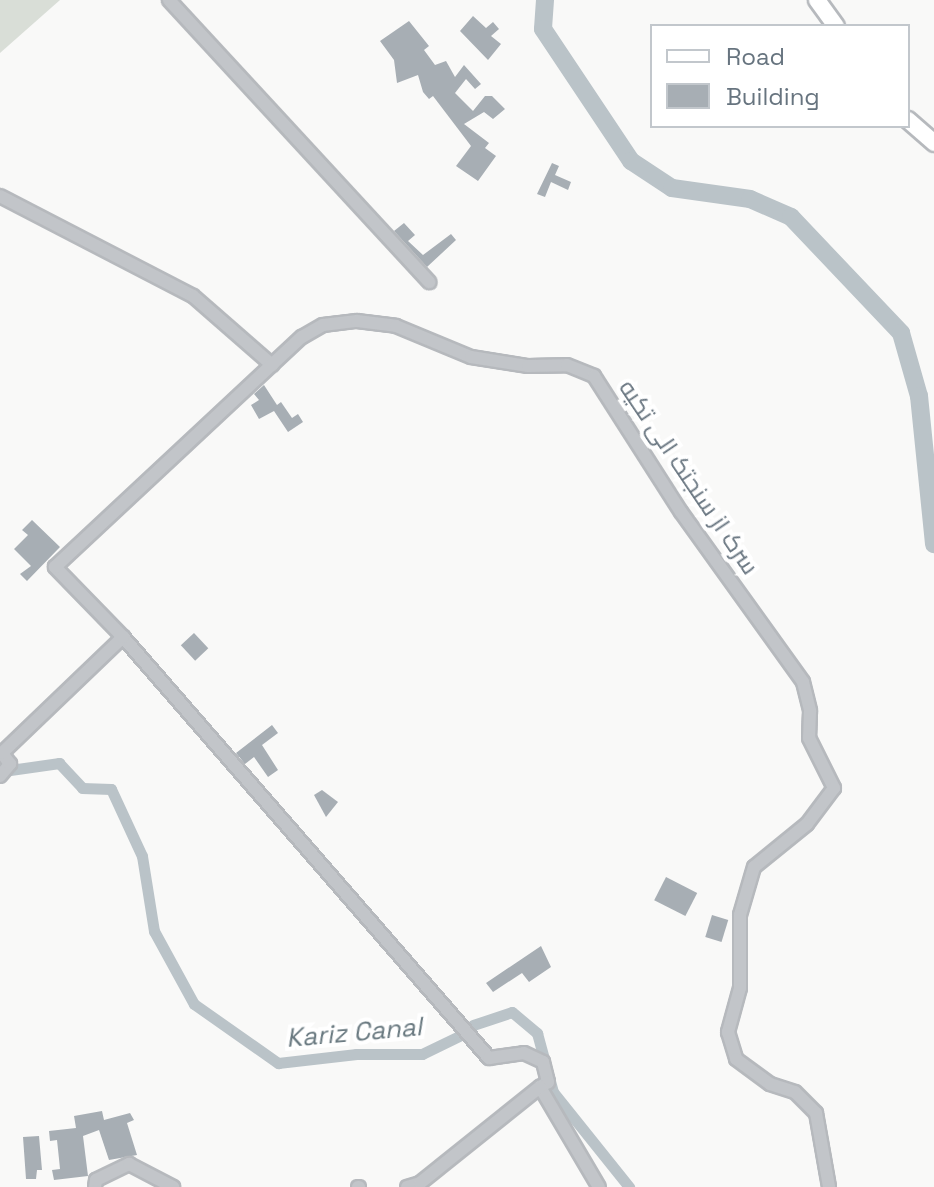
<!DOCTYPE html>
<meta charset="utf-8">
<style>
body{margin:0}
#map{position:relative;width:934px;height:1187px;overflow:hidden;background:#f9f9f8;font-family:"Space Grotesk",Cairo,sans-serif}
div>[style]{position:absolute}
.green>*{inset:0;background:#d9ded7}
.canal>*{height:11px;margin:-5.5px;padding:0 5.5px;transform-origin:5.5px;border-radius:5.5px;background:#bac3c8}
.river>*{height:18px;margin:-9px;padding:0 9px;transform-origin:9px;border-radius:9px;background:#bac3c8}
.building>*{inset:0;background:#a7aeb4;transform-origin:0 0}
.roads{filter:drop-shadow(2px 0 #b6b9bd) drop-shadow(-2px 0 #b6b9bd) drop-shadow(0 2px #b6b9bd) drop-shadow(0 -2px #b6b9bd)}
.minor>*{height:12px;margin:-6px;padding:0 6px;transform-origin:6px;border-radius:6px;background:#c2c5c9}
.major>*{height:16px;margin:-8px;padding:0 8px;transform-origin:8px;border-radius:8px;background:#fff}
span{translate:-50% -50%;white-space:nowrap;text-align:center;line-height:1.15;-webkit-text-stroke:8px #fff;paint-order:stroke}
.street-label{font-size:24px;color:#67747f}
.water-label{font-size:26px;color:#68787f;font-style:italic}
.legend{position:absolute;left:650px;top:24px;width:260px;height:104px;box-sizing:border-box;background:#fff;border:2px solid #c2c7cc;margin:0;padding:10px 14px;list-style:none;font-size:24px;color:#67747f}
.legend li{display:flex;align-items:center;gap:16px;height:40px}
.legend b{width:40px;border:2px solid #c2c7cc}
</style>
<div id="map">
<div class="green">
<div style="clip-path:polygon(0 0,60px 0,0 53px)"></div>
</div>
<div class="canal">
<div style="left:3px;top:771px;width:57px;rotate:-8.1deg"></div>
<div style="left:59px;top:763px;width:34px;rotate:47deg"></div>
<div style="left:82px;top:788px;width:29px;rotate:2deg"></div>
<div style="left:111px;top:789px;width:74px;rotate:65.2deg"></div>
<div style="left:142px;top:856px;width:76px;rotate:80.9deg"></div>
<div style="left:154px;top:931px;width:83px;rotate:61.3deg"></div>
<div style="left:194px;top:1004px;width:103px;rotate:35.1deg"></div>
<div style="left:278px;top:1063px;width:79px;rotate:-6.6deg"></div>
<div style="left:356px;top:1054px;width:66px"></div>
<div style="left:422px;top:1054px;width:41px;rotate:-25.9deg"></div>
<div style="left:473px;top:1025px;width:41px;rotate:-18.4deg"></div>
<div style="left:512px;top:1012px;width:33px;rotate:40deg"></div>
<div style="left:537px;top:1033px;width:61px;rotate:74.8deg"></div>
<div style="left:553px;top:1092px;width:122px;rotate:51.3deg"></div>
</div>
<div class="river">
<div style="left:545px;top:0;width:29px;rotate:94deg"></div>
<div style="left:543px;top:29px;width:159px;rotate:56.3deg"></div>
<div style="left:631px;top:161px;width:49px;rotate:33.4deg"></div>
<div style="left:672px;top:188px;width:79px;rotate:8deg"></div>
<div style="left:750px;top:199px;width:45px;rotate:23.7deg"></div>
<div style="left:791px;top:217px;width:160px;rotate:46.5deg"></div>
<div style="left:901px;top:333px;width:66px;rotate:74.1deg"></div>
<div style="left:919px;top:396px;width:149px;rotate:84.2deg"></div>
</div>
<div class="building">
<div style="clip-path:polygon(473px 16px,486px 28px,493px 22px,499px 29px,491px 36px,501px 44px,488px 60px,460px 31px)"></div>
<div style="clip-path:polygon(409px 21px,429px 46px,424px 50px,435px 65px,446px 61px,455px 77px,464px 65px,481px 84px,475px 89px,466px 79px,455px 93px,473px 111px,485px 96px,492px 96px,505px 109px,493px 119px,484px 112px,464px 124px,489px 143px,485px 148px,496px 156px,478px 181px,456px 166px,471px 146px,433px 96px,429px 99px,423px 92px,418px 75px,397px 83px,394px 60px,380px 41px)"></div>
<div style="clip-path:polygon(552px 163px,559px 166px,555px 175px,571px 182px,568px 190px,551px 182px,545px 197px,537px 194px)"></div>
<div style="clip-path:polygon(404px 223px,415px 235px,408px 241px,423px 255px,451px 234px,456px 240px,427px 267px,394px 231px)"></div>
<div style="clip-path:polygon(264px 385px,277px 405px,281px 402px,292px 418px,298px 414px,303px 422px,288px 432px,274px 411px,259px 419px,251px 405px,259px 400px,254px 394px)"></div>
<div style="clip-path:polygon(32px 520px,60px 547px,27px 581px,20px 574px,31px 566px,14px 549px,28px 535px,22px 530px)"></div>
<div style="left:194px;top:633px;width:21px;height:18px;rotate:47deg"></div>
<div style="clip-path:polygon(272px 725px,278px 733px,262px 745px,278px 770px,268px 777px,254px 757px,245px 764px,236px 753px)"></div>
<div style="clip-path:polygon(322px 790px,338px 802px,326px 817px,314px 795px)"></div>
<div style="left:666px;top:877px;width:35px;height:26px;rotate:27deg"></div>
<div style="left:712px;top:915px;width:17px;height:23px;rotate:17deg"></div>
<div style="clip-path:polygon(541px 946px,551px 967px,529px 982px,522px 973px,493px 992px,486px 983px)"></div>
<div style="clip-path:polygon(102px 1111px,104px 1120px,130px 1113px,134px 1120px,127px 1123px,137px 1155px,109px 1160px,99px 1130px,83px 1136px,88px 1176px,54px 1180px,52px 1170px,60px 1169px,59px 1159px,57px 1140px,50px 1141px,49px 1131px,76px 1128px,74px 1116px)"></div>
<div style="clip-path:polygon(39px 1136px,42px 1170px,37px 1170px,36px 1179px,26px 1179px,23px 1137px)"></div>
</div>
<div class="roads">
<div class="minor">
<div style="left:169px;top:0;width:384px;rotate:47.3deg"></div>
<div style="left:0;top:196px;width:217px;rotate:27.4deg"></div>
<div style="left:193px;top:296px;width:105px;rotate:41.1deg"></div>
<div style="left:123px;top:637px;width:558px;rotate:49deg"></div>
<div style="left:489px;top:1058px;width:35px;rotate:-8deg"></div>
<div style="left:524px;top:1053px;width:21px;rotate:25deg"></div>
<div style="left:543px;top:1062px;width:21px;rotate:76deg"></div>
<div style="left:548px;top:1082px;width:9px;rotate:148deg"></div>
<div style="left:540px;top:1087px;width:116px;rotate:59.5deg"></div>
<div style="left:0;top:776px;width:16px;rotate:-50deg"></div>
<div style="left:10px;top:764px;width:14px;rotate:-126deg"></div>
<div style="left:2px;top:753px;width:168px;rotate:-43.8deg"></div>
<div style="left:123px;top:637px;width:98px;rotate:-134.2deg"></div>
<div style="left:55px;top:567px;width:338px;rotate:-43deg"></div>
<div style="left:302px;top:337px;width:24px;rotate:-30deg"></div>
<div style="left:323px;top:325px;width:34px;rotate:-7deg"></div>
<div style="left:357px;top:321px;width:39px;rotate:7deg"></div>
<div style="left:396px;top:326px;width:81px;rotate:22.5deg"></div>
<div style="left:471px;top:357px;width:58px;rotate:9deg"></div>
<div style="left:528px;top:366px;width:39px;rotate:-1deg"></div>
<div style="left:567px;top:365px;width:29px;rotate:22deg"></div>
<div style="left:594px;top:376px;width:161px;rotate:57.4deg"></div>
<div style="left:681px;top:512px;width:209px;rotate:54.3deg"></div>
<div style="left:803px;top:682px;width:30px;rotate:76deg"></div>
<div style="left:810px;top:711px;width:27px;rotate:92deg"></div>
<div style="left:809px;top:738px;width:56px;rotate:63.4deg"></div>
<div style="left:834px;top:788px;width:45px;rotate:126.9deg"></div>
<div style="left:807px;top:824px;width:68px;rotate:140.9deg"></div>
<div style="left:754px;top:867px;width:50px;rotate:106.3deg"></div>
<div style="left:740px;top:915px;width:73px;rotate:90deg"></div>
<div style="left:740px;top:988px;width:46px;rotate:105.3deg"></div>
<div style="left:728px;top:1032px;width:28px;rotate:73deg"></div>
<div style="left:736px;top:1059px;width:42px;rotate:36.3deg"></div>
<div style="left:770px;top:1084px;width:26px;rotate:18deg"></div>
<div style="left:795px;top:1092px;width:30px;rotate:45deg"></div>
<div style="left:816px;top:1113px;width:75px;rotate:80deg"></div>
<div style="left:95px;top:1187px;width:7px;rotate:-82deg"></div>
<div style="left:96px;top:1180px;width:37px;rotate:-26deg"></div>
<div style="left:129px;top:1164px;width:50px;rotate:27.6deg"></div>
<div style="left:358px;top:1187px;width:1px"></div>
<div style="left:407px;top:1187px;width:14px;rotate:-17deg"></div>
<div style="left:420px;top:1183px;width:154px;rotate:-38.7deg"></div>
</div>
<div class="major">
<div style="left:817px;top:0;width:32px;rotate:54deg"></div>
<div style="left:908px;top:120px;width:35px;rotate:41deg"></div>
</div>
</div>
<div class="street-label">
<span style="left:689px;top:477px;rotate:56deg">سرک از سنجتک الی تکیه</span>
</div>
<div class="water-label">
<span style="left:354px;top:1033px;rotate:-5deg">Kariz Canal</span>
</div>
<ul class="legend">
<li><b style="height:10px;background:#fff"></b>Road</li>
<li><b style="height:22px;background:#a7aeb4"></b>Building</li>
</ul>
</div>
